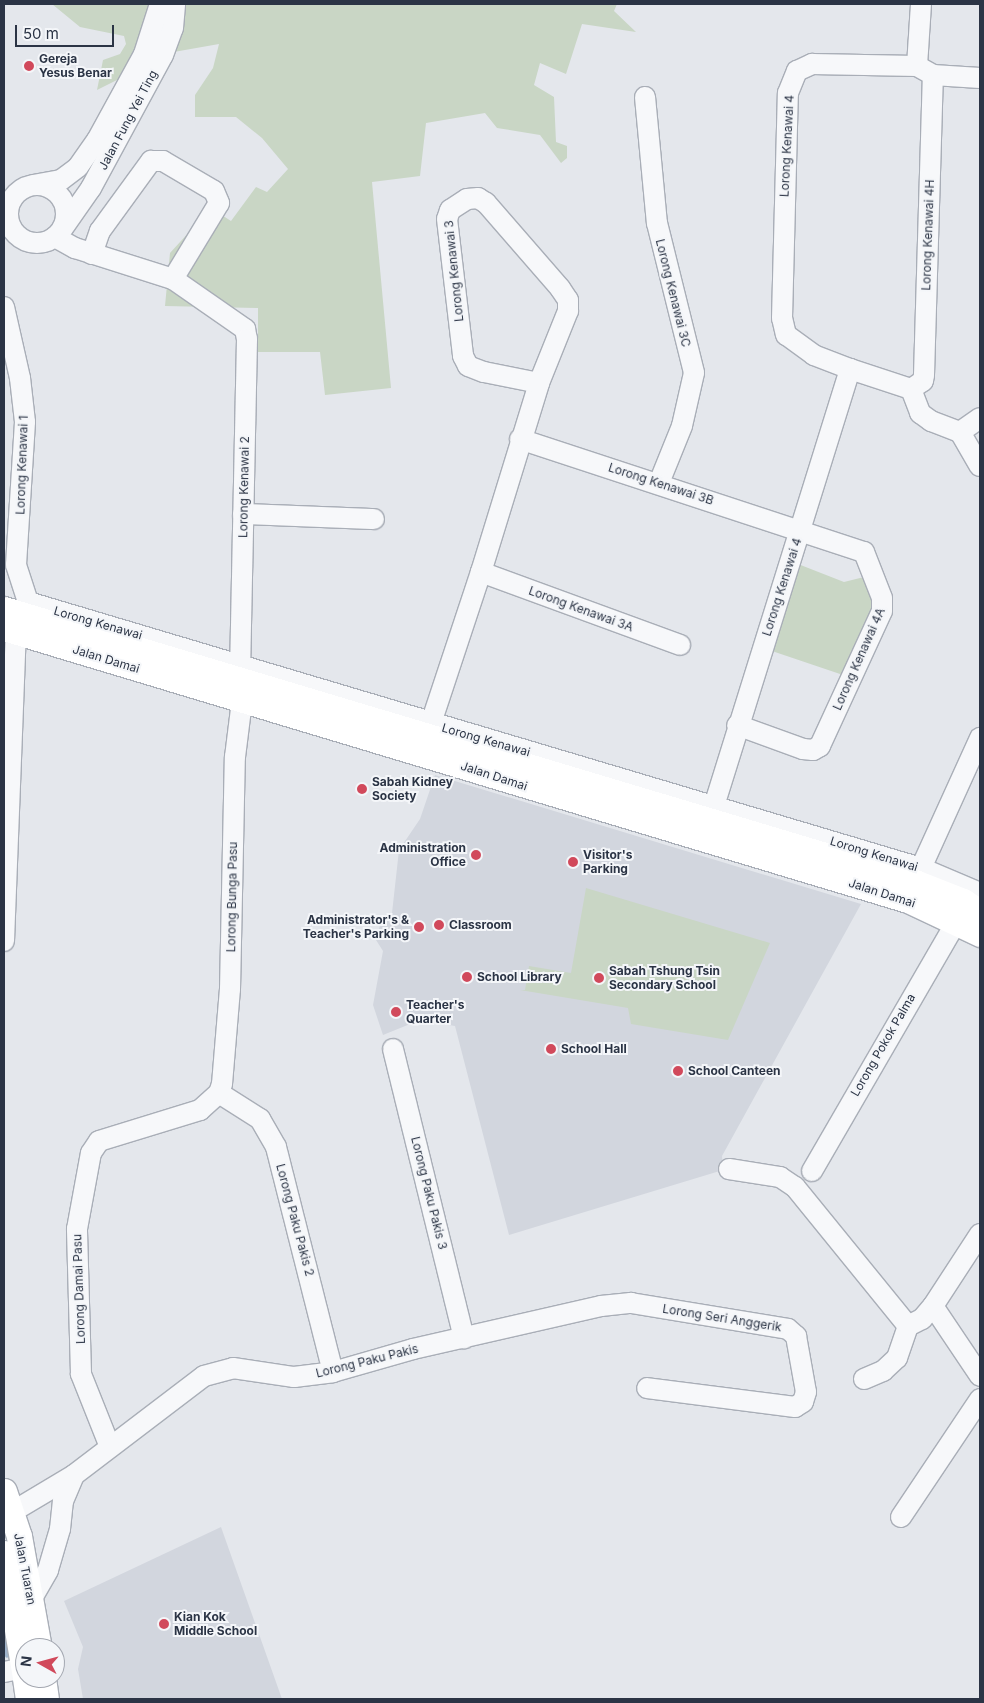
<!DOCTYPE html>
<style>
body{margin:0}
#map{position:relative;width:984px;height:1703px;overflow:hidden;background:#e4e7ec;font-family:Inter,sans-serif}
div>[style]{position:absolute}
.built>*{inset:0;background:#d2d6de}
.green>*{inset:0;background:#c9d6c5}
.stream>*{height:4px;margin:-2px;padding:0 2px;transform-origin:2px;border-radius:2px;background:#9fb4cc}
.roads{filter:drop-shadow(1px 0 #a9aeb7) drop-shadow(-1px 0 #a9aeb7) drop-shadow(0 1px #a9aeb7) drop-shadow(0 -1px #a9aeb7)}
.minor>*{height:20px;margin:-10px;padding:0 10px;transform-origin:10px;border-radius:10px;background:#f7f8fa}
.minor>.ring{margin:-10px;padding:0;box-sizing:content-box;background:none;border:20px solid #f7f8fa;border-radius:50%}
.major>*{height:25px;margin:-12.5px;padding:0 12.5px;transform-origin:12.5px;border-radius:12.5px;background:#fff}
.dots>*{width:14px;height:14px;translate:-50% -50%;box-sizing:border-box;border:2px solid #f4f6f9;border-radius:50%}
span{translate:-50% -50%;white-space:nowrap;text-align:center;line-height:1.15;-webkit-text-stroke:4px #f4f6f9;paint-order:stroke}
.poi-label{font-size:12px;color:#2b3445;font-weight:700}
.left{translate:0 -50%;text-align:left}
.right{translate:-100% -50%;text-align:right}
.street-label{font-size:12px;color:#2b3445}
.frame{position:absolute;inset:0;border:5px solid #2b3445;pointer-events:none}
.north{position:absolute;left:15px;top:1638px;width:50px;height:50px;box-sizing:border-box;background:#f4f6f9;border:1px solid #a4a8b1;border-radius:50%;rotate:277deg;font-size:14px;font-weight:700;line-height:20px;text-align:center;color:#2b3445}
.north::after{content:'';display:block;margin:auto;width:18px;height:22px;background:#d1495b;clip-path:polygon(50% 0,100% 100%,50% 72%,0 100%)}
.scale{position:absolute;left:15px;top:25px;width:99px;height:22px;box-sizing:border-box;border:2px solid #2b3445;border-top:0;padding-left:6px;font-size:15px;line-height:18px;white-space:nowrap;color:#2b3445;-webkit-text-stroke:4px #f4f6f9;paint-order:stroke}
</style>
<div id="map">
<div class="built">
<div style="clip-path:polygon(435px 775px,861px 904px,722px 1156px,723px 1170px,509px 1235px,455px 1026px,420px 1020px,383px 1035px,373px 1005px,383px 951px,376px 940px,382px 918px,392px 913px,399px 850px,420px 819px)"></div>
<div style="clip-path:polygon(221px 1527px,282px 1699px,83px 1699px,78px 1669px,83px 1647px,64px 1601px)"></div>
</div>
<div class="green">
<div style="clip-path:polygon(52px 4px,161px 4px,121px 78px,97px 90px,103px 60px,120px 54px,126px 44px,124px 36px,80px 27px)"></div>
<div style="clip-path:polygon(183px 4px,617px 4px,614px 11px,636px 32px,582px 24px,566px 74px,540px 63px,534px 85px,554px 97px,556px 142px,567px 146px,567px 158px,561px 163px,540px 135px,497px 128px,485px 113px,426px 123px,420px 176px,372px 182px,391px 388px,325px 395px,320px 352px,258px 352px,258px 308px,165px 306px,170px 253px,211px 208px,231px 221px,256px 187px,267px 192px,288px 169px,262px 138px,236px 117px,195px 117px,195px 95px,213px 68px,219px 44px,168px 53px)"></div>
<div style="clip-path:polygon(798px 564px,844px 582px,868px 576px,879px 604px,843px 675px,769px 650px)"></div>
<div style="clip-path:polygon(586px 888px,770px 943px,728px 1040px,631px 1024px,628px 1008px,520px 990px,525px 990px,529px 966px,571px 973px)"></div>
</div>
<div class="stream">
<div style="left:4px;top:1635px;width:21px;rotate:82deg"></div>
</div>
<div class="roads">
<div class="minor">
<div style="left:917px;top:66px;width:62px;rotate:-86.3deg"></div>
<div style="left:645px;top:97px;width:127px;rotate:84.6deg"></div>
<div style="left:657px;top:223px;width:154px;rotate:76.1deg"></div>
<div style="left:694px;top:373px;width:54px;rotate:102.8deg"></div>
<div style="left:682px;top:426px;width:61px;rotate:112deg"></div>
<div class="ring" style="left:8px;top:185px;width:38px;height:38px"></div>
<div style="left:33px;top:185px;width:28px;rotate:-10deg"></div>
<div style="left:61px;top:180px;width:21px;rotate:-37deg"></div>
<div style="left:78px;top:167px;width:33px;rotate:-55deg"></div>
<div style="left:97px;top:140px;width:98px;rotate:-61.3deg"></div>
<div style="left:144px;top:54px;width:52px;rotate:-72.3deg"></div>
<div style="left:63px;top:228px;width:49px;rotate:-55deg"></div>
<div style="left:91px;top:188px;width:151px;rotate:-61.6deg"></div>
<div style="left:163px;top:55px;width:29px;rotate:-70deg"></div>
<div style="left:173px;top:28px;width:24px;rotate:-85deg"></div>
<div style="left:55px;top:237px;width:23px;rotate:29deg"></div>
<div style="left:75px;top:248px;width:103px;rotate:17.6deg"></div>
<div style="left:173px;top:279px;width:88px;rotate:34.8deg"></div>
<div style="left:245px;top:329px;width:10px;rotate:79deg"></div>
<div style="left:247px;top:339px;width:327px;rotate:91.2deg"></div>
<div style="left:92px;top:254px;width:24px;rotate:-71deg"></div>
<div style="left:100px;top:231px;width:87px;rotate:-53.9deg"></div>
<div style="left:151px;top:161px;width:12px"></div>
<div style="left:163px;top:161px;width:59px;rotate:30.5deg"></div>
<div style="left:214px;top:191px;width:13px;rotate:67deg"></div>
<div style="left:219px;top:203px;width:89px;rotate:121.2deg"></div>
<div style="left:4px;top:307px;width:73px;rotate:77.3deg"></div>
<div style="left:20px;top:378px;width:44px;rotate:83.5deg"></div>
<div style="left:25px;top:422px;width:143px;rotate:93.6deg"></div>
<div style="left:16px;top:565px;width:39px;rotate:72deg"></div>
<div style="left:28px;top:602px;width:932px;rotate:16.59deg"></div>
<div style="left:921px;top:868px;width:64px;rotate:23deg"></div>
<div style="left:850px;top:369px;width:64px;rotate:18.2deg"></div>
<div style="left:911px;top:389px;width:14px;rotate:-34deg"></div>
<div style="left:923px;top:381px;width:6px;rotate:-81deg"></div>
<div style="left:924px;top:375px;width:300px;rotate:-88.3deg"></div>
<div style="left:911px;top:389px;width:26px;rotate:69deg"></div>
<div style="left:920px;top:413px;width:14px;rotate:36deg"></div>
<div style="left:931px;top:421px;width:31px;rotate:21deg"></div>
<div style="left:960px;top:432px;width:24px;rotate:-35deg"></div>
<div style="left:960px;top:432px;width:39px;rotate:60deg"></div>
<div style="left:520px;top:439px;width:362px;rotate:18.2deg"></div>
<div style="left:864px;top:552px;width:49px;rotate:68.6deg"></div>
<div style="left:882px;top:598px;width:13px;rotate:90deg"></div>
<div style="left:882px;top:611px;width:149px;rotate:114.7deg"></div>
<div style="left:820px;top:746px;width:8px;rotate:150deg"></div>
<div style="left:813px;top:750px;width:10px;rotate:-174deg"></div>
<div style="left:803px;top:749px;width:70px;rotate:-160deg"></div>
<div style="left:243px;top:514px;width:131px;rotate:2.2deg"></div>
<div style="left:481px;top:572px;width:212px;rotate:20.1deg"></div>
<div style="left:431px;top:723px;width:159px;rotate:-71.7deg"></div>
<div style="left:481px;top:572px;width:198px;rotate:-72.9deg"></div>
<div style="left:539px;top:383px;width:78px;rotate:-68.1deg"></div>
<div style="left:568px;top:311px;width:11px;rotate:-90deg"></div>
<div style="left:568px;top:300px;width:14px;rotate:-124deg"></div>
<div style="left:560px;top:288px;width:113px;rotate:-131deg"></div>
<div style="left:486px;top:203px;width:9px;rotate:-148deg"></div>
<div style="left:478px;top:198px;width:11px;rotate:175deg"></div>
<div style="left:467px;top:199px;width:20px;rotate:147deg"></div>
<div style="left:450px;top:210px;width:9px;rotate:108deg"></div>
<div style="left:447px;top:219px;width:138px;rotate:83.3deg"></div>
<div style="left:463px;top:356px;width:11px;rotate:63deg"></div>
<div style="left:468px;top:366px;width:17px;rotate:21deg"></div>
<div style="left:484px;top:372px;width:56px;rotate:11.3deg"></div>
<div style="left:714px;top:806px;width:458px;rotate:-72.7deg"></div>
<div style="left:850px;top:369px;width:39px;rotate:-159deg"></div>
<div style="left:814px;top:355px;width:34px;rotate:-144deg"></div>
<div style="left:786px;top:335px;width:17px;rotate:-103deg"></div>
<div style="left:782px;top:318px;width:225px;rotate:-88.5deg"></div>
<div style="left:788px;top:93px;width:24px;rotate:-68deg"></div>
<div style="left:797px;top:71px;width:17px;rotate:-25deg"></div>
<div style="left:812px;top:64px;width:105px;rotate:1.1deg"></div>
<div style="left:917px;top:66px;width:18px;rotate:29deg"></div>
<div style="left:933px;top:75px;width:47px;rotate:3.7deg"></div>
<div style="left:921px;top:868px;width:143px;rotate:-65.6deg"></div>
<div style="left:4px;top:941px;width:309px;rotate:-87.8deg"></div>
<div style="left:393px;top:1049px;width:298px;rotate:76.2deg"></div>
<div style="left:219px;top:1093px;width:49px;rotate:32.4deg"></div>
<div style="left:260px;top:1119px;width:32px;rotate:60deg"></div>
<div style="left:276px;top:1147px;width:232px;rotate:75.8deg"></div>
<div style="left:729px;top:1169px;width:52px;rotate:8.9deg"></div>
<div style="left:780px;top:1177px;width:18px;rotate:34deg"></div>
<div style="left:795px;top:1187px;width:179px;rotate:50.9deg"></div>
<div style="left:812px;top:1171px;width:289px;rotate:-59.9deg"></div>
<div style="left:933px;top:1306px;width:84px;rotate:56.1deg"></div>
<div style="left:864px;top:1379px;width:21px;rotate:-23deg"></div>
<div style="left:883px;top:1371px;width:19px;rotate:-43deg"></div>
<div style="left:897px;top:1358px;width:34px;rotate:-71deg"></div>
<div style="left:908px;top:1326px;width:16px;rotate:-27deg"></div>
<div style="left:922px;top:1319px;width:17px;rotate:-50deg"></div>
<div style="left:933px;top:1306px;width:86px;rotate:-56.9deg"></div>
<div style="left:110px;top:1447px;width:79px;rotate:-111.7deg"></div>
<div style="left:81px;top:1374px;width:145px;rotate:-91.6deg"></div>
<div style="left:77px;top:1229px;width:77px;rotate:-79.6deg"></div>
<div style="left:91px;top:1153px;width:14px;rotate:-56deg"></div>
<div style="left:99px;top:1141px;width:106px;rotate:-17.1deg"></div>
<div style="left:200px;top:1110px;width:25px;rotate:-42deg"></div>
<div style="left:219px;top:1093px;width:9px;rotate:-72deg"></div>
<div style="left:222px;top:1084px;width:95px;rotate:-85.2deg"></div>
<div style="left:230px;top:989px;width:232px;rotate:-88.8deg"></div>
<div style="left:235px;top:757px;width:56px;rotate:-82.9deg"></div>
<div style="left:12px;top:1512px;width:72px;rotate:-30.8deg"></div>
<div style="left:74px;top:1475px;width:163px;rotate:-37.3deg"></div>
<div style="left:204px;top:1376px;width:30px;rotate:-15deg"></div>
<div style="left:233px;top:1368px;width:62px;rotate:8.4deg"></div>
<div style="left:294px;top:1377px;width:39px;rotate:-7deg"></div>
<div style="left:333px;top:1372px;width:83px;rotate:-16deg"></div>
<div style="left:413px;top:1349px;width:193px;rotate:-12.9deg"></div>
<div style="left:601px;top:1306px;width:30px;rotate:-6deg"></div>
<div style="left:631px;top:1303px;width:159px;rotate:9.4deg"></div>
<div style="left:788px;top:1329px;width:11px;rotate:41deg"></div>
<div style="left:796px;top:1336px;width:57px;rotate:79.9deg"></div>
<div style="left:806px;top:1392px;width:10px;rotate:107deg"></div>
<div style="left:803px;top:1402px;width:9px;rotate:148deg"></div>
<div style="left:795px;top:1407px;width:149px;rotate:-172.7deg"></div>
<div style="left:901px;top:1517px;width:142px;rotate:-56.2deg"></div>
<div style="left:31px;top:1600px;width:34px;rotate:-60deg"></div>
<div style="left:48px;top:1570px;width:43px;rotate:-73.7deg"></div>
<div style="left:60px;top:1529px;width:28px;rotate:-84deg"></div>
<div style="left:63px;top:1501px;width:28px;rotate:-67deg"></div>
<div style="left:4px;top:1672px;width:20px;rotate:-11deg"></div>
</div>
<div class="major">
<div style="left:4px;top:609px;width:951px;rotate:16.68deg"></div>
<div style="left:915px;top:882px;width:52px;rotate:21.6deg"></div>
<div style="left:963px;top:901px;width:20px;rotate:33deg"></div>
<div style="left:4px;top:628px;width:944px;rotate:16.75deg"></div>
<div style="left:908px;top:900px;width:80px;rotate:25.3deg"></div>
<div style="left:4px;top:1491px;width:47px;rotate:71.6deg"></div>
<div style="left:19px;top:1536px;width:114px;rotate:79.9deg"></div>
<div style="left:4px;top:1553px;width:126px;rotate:80.4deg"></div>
<div style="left:25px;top:1678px;width:21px;rotate:82deg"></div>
<div style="left:43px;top:1678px;width:21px;rotate:82deg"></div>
</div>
</div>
<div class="dots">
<div style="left:29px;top:66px;background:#d1495b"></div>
<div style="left:362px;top:789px;background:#d1495b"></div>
<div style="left:476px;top:855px;background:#d1495b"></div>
<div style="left:573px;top:862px;background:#d1495b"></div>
<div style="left:439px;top:925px;background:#d1495b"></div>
<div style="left:419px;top:927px;background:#d1495b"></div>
<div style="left:467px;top:977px;background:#d1495b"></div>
<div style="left:599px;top:978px;background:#d1495b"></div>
<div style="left:396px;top:1012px;background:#d1495b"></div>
<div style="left:551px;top:1049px;background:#d1495b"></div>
<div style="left:678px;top:1071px;background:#d1495b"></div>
<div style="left:164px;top:1624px;background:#d1495b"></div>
</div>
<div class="poi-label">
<span class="left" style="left:39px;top:66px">Gereja<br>Yesus Benar</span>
<span class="left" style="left:372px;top:789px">Sabah Kidney<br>Society</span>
<span class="right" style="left:466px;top:855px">Administration<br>Office</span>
<span class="left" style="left:583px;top:862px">Visitor's<br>Parking</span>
<span class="right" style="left:409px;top:927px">Administrator's &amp;<br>Teacher's Parking</span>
<span class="left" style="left:449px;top:925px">Classroom</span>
<span class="left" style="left:609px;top:978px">Sabah Tshung Tsin<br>Secondary School</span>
<span class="left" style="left:477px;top:977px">School Library</span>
<span class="left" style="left:406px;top:1012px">Teacher's<br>Quarter</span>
<span class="left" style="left:561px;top:1049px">School Hall</span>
<span class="left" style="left:688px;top:1071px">School Canteen</span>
<span class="left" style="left:174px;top:1624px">Kian Kok<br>Middle School</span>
</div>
<div class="street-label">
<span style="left:128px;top:120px;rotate:-62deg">Jalan Fung Yei Ting</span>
<span style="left:787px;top:146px;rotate:-87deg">Lorong Kenawai 4</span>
<span style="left:928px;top:235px;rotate:-88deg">Lorong Kenawai 4H</span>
<span style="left:454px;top:271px;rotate:-96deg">Lorong Kenawai 3</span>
<span style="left:673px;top:293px;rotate:76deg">Lorong Kenawai 3C</span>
<span style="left:22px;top:465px;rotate:-88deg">Lorong Kenawai 1</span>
<span style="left:661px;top:484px;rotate:18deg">Lorong Kenawai 3B</span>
<span style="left:244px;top:487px;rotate:-89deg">Lorong Kenawai 2</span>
<span style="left:782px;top:587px;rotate:-72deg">Lorong Kenawai 4</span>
<span style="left:581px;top:609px;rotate:20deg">Lorong Kenawai 3A</span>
<span style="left:98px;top:623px;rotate:16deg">Lorong Kenawai</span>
<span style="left:106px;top:659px;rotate:17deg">Jalan Damai</span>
<span style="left:859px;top:659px;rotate:-66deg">Lorong Kenawai 4A</span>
<span style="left:486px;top:740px;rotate:16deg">Lorong Kenawai</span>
<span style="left:494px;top:776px;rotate:18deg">Jalan Damai</span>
<span style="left:874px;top:854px;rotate:17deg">Lorong Kenawai</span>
<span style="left:882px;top:893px;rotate:18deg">Jalan Damai</span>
<span style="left:232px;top:897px;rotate:-89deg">Lorong Bunga Pasu</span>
<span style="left:883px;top:1045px;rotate:-60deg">Lorong Pokok Palma</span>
<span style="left:429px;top:1193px;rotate:76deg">Lorong Paku Pakis 3</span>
<span style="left:295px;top:1220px;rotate:75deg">Lorong Paku Pakis 2</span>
<span style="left:79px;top:1289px;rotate:-92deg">Lorong Damai Pasu</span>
<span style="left:722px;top:1318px;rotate:9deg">Lorong Seri Anggerik</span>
<span style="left:367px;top:1361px;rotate:-14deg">Lorong Paku Pakis</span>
<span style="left:25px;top:1569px;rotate:79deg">Jalan Tuaran</span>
</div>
<div class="frame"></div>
<div class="north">N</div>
<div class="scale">50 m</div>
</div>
